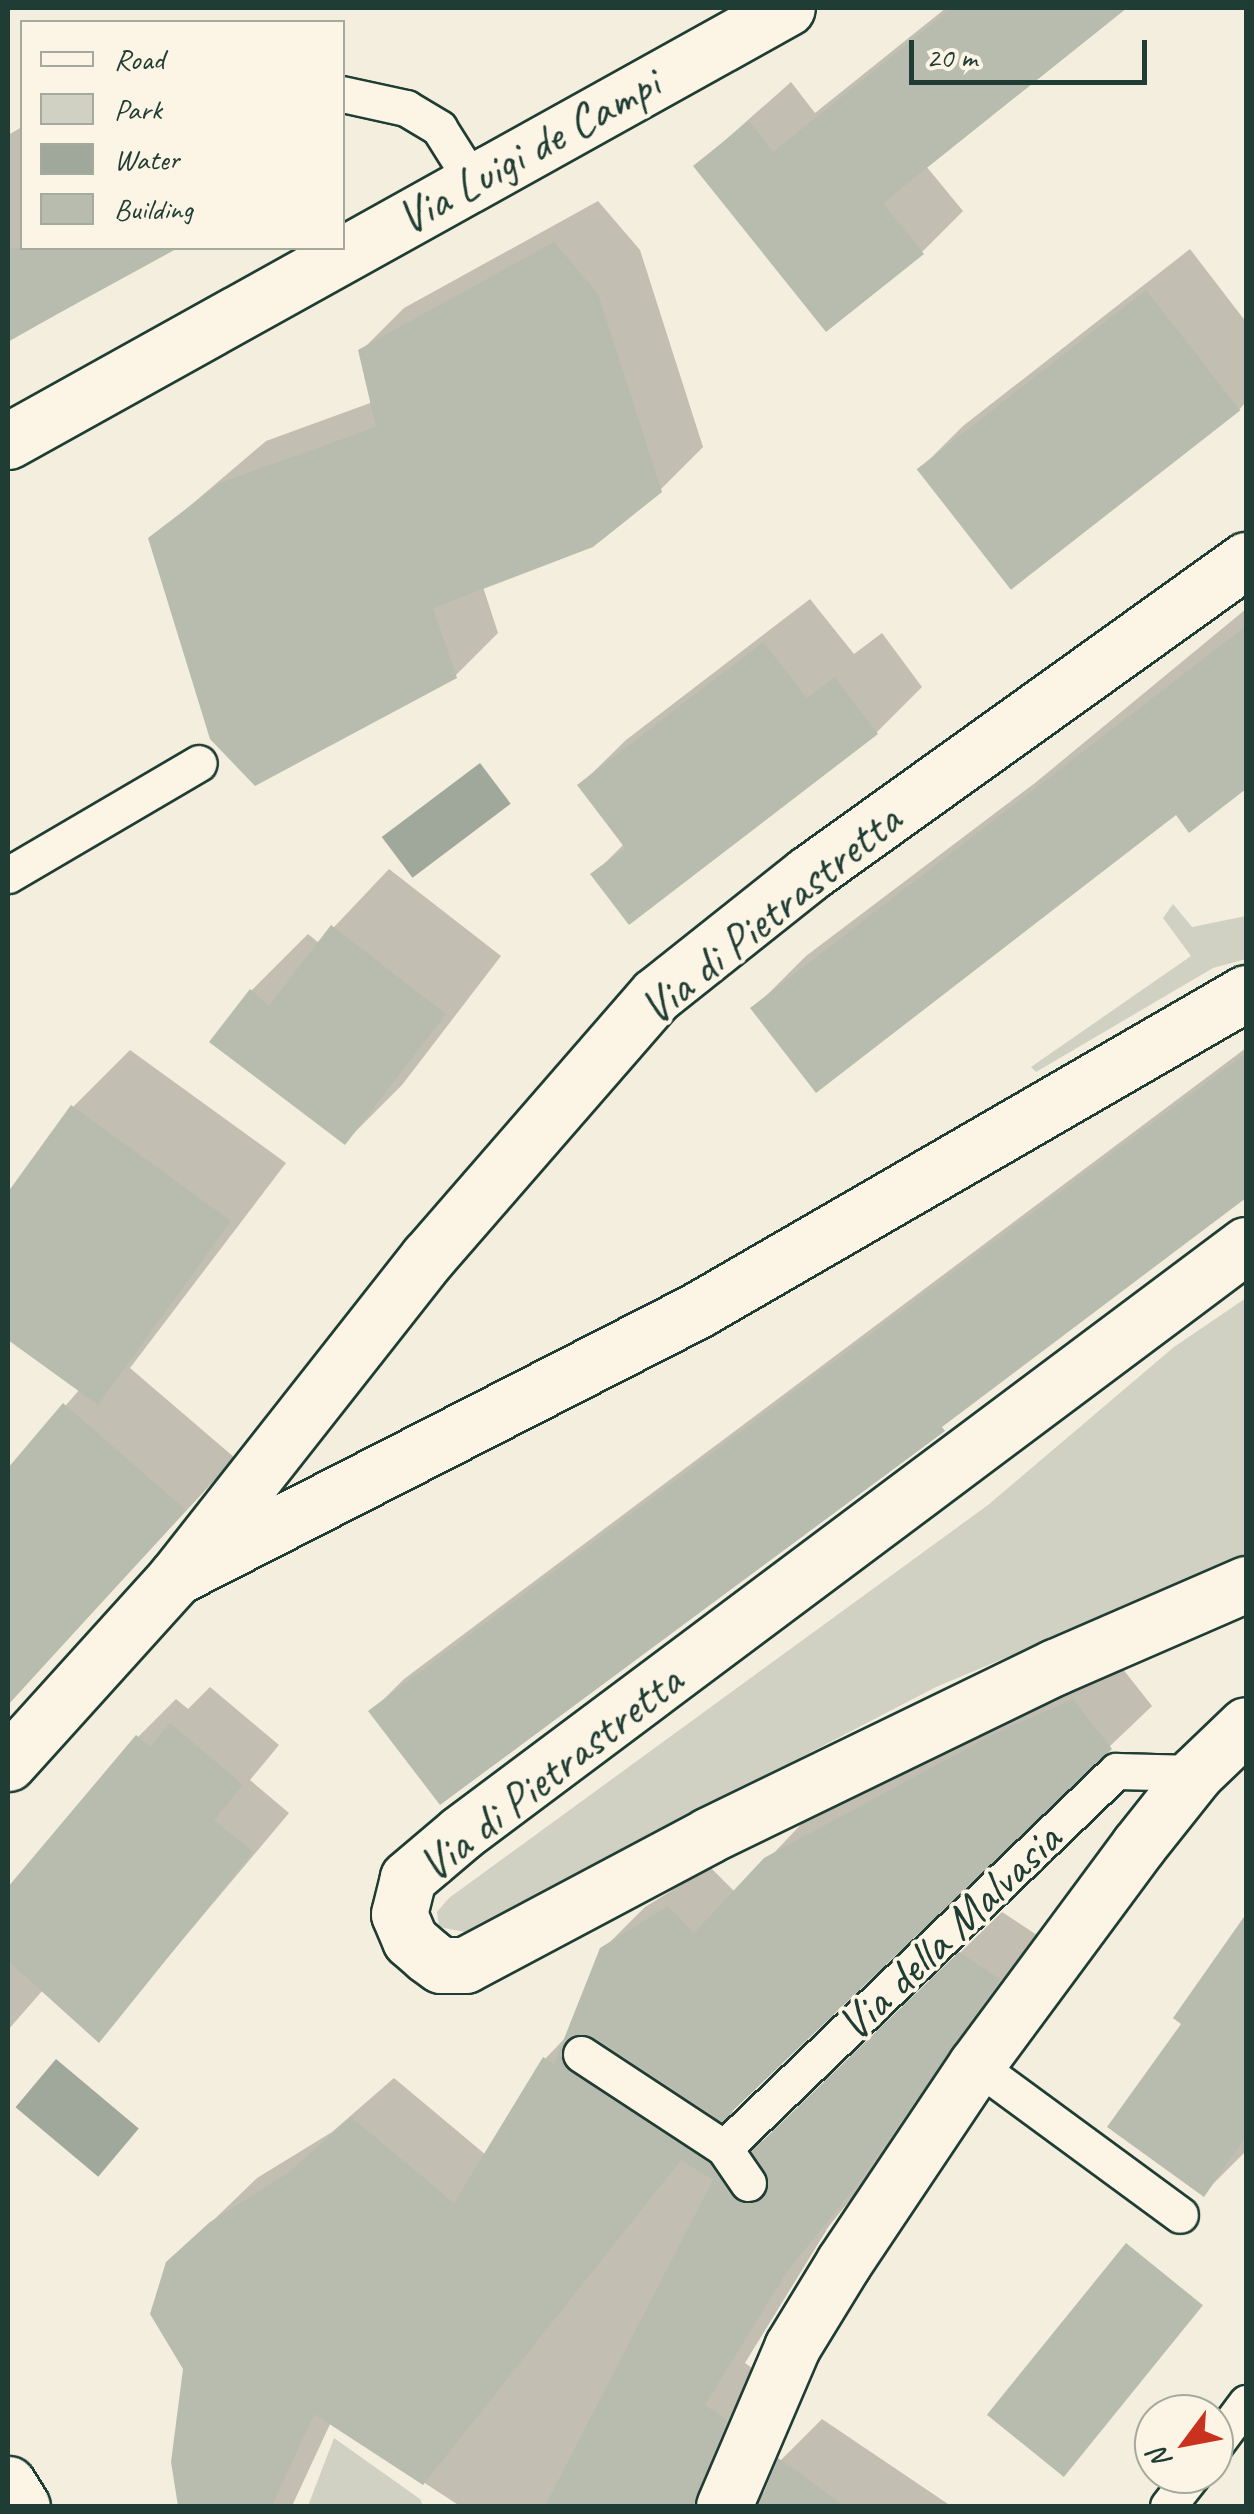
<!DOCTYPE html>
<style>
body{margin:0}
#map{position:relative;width:1254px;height:2514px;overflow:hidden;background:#f3eede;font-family:Caveat,sans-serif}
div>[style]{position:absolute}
.green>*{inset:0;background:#d0d1c2}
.water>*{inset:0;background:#a0a89b;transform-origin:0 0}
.shadow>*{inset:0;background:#0003}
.building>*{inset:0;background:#b8bcae;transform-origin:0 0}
.roads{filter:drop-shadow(2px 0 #1f3d34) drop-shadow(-2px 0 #1f3d34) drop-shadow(0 2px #1f3d34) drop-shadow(0 -2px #1f3d34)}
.service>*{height:35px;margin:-17.5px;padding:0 17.5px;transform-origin:17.5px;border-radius:17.5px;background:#fcf5e5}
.minor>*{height:55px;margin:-27.5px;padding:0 27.5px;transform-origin:27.5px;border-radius:27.5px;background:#fcf5e5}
span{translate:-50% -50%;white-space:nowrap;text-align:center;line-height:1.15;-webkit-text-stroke:8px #fcf5e5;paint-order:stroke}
.street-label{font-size:48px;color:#1f3d34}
.frame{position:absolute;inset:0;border:10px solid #1f3d34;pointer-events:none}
.legend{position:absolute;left:20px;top:20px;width:325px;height:230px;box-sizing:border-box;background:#fcf5e5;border:2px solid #a4ab9e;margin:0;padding:12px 18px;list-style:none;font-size:30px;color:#1f3d34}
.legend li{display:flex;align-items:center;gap:20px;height:50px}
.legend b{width:50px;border:2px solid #a4ab9e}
.north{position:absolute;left:1134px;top:2394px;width:100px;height:100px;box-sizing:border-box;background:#fcf5e5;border:2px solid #a4ab9e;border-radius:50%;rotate:238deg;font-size:28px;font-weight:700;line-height:40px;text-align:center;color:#1f3d34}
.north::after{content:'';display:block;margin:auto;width:35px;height:45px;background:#c8321e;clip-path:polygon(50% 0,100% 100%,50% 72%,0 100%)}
.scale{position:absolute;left:909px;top:40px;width:238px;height:45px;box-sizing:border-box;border:5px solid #1f3d34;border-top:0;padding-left:12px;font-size:30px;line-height:35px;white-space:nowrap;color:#1f3d34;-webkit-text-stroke:8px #fcf5e5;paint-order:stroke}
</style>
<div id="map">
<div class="green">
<div style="clip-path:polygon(1173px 904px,1192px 927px,1246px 916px,1246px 959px,1213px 968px,1036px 1072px,1031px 1067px,1191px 956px,1163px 918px)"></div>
<div style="clip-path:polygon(1246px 1298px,1246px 1557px,936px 1687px,465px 1932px,439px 1927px,437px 1912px,449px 1898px,988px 1505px,1174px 1347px)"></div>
<div style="clip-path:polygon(334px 2438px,420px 2499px,423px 2506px,308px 2506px)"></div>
</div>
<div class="water">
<div style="left:480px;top:763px;width:51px;height:123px;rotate:53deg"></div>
<div style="left:56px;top:2059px;width:108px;height:63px;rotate:40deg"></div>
</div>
<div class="shadow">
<div style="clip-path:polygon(946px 8px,1116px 8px,926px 166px,963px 211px,922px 252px,696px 166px,791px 82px,815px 113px)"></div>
<div style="clip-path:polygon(22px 127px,22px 248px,173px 248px,8px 342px,8px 135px)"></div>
<div style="clip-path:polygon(598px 201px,640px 250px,703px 447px,660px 490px,483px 587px,498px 633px,455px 676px,151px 539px,266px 441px,373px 402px,361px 351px,404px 308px)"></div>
<div style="clip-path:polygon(1190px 249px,1246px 322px,1246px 402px,1239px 410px,920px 469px,963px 426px)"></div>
<div style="clip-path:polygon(810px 599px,854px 654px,882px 633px,922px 687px,877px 732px,594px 874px,625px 843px,580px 785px,626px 740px)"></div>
<div style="clip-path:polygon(1246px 609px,1246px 786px,1190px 829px,1176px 812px,754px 1008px,806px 956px,1035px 783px)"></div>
<div style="clip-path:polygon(389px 869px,501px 956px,402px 1085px,345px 1142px,251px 991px,308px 934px,319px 943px)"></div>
<div style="clip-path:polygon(1246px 1048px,1246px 1196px,440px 1802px,372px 1711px,404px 1679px)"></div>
<div style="clip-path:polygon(130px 1050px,286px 1163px,130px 1368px,235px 1458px,8px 1704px,8px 1472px,80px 1389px,8px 1337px,8px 1197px,73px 1107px)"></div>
<div style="clip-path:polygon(1115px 1659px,1152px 1706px,730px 2109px,764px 2143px,1002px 1912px,1040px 1937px,895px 2144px,829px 2226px,745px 2363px,766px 2378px,740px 2484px,764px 2494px,781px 2460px,822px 2419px,951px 2506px,460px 2506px,331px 2422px,292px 2506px,181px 2506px,174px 2462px,186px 2368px,168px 2264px,257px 2178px,332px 2132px,394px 2078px,486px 2155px,545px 2059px,567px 2036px,603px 1949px,645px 1907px,710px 1867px,736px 1893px,808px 1817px,1041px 1692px)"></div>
<div style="clip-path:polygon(210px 1687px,279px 1745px,250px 1780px,289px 1813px,99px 2039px,43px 1990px,8px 2030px,8px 1891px,138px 1737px,176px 1699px,188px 1709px)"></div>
<div style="clip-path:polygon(1246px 1919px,1246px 2151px,1203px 2194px,1184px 2023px,1176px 2018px)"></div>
</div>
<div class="building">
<div style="clip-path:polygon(952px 8px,1127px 8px,883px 203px,924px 254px,826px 332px,693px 166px,749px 121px,773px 152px)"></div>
<div style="clip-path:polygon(554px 242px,598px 294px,662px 492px,593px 547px,433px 608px,457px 678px,255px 786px,210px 739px,148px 538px,220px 483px,376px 427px,358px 350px)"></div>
<div style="clip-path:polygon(8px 248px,178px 248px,8px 341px)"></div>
<div style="left:1146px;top:290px;width:153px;height:291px;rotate:52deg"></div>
<div style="clip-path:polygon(1246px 626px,1246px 789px,1189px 833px,1176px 815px,816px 1093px,750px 1008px)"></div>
<div style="clip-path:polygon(763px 642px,807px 698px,835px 677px,878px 734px,629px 925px,590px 874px,625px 848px,577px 785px)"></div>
<div style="clip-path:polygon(331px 925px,446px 1014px,345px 1145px,209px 1042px,250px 989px,269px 1006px)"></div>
<div style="clip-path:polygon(1246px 1053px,1246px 1198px,942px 1427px,945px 1431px,440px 1805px,368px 1711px)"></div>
<div style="clip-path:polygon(71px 1105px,231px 1221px,98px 1405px,8px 1340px,8px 1192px)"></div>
<div style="clip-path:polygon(63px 1403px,186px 1510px,8px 1705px,8px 1468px)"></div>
<div style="clip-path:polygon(1073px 1699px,1112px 1749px,722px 2121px,593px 2036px,572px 2035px,563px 2043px,560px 2054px,569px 2071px,709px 2163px,731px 2196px,751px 2204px,761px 2200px,769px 2182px,752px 2151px,959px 1952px,1000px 1979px,854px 2189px,788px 2270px,705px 2405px,727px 2420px,693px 2506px,545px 2506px,713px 2180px,681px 2160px,423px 2485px,314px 2414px,272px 2506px,178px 2506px,171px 2462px,183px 2369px,150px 2314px,166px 2262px,210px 2222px,288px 2173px,351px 2117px,454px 2203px,543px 2057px,554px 2064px,600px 1948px,668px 1906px,694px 1933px,764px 1858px,996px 1733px)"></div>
<div style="clip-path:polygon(170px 1723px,243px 1785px,214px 1820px,253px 1852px,99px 2043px,8px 1961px,8px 1887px,136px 1735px,150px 1747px)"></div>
<div style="clip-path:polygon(1246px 1914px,1246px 2136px,1204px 2197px,1107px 2127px,1181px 2024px,1173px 2018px)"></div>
<div style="left:1126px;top:2243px;width:99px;height:221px;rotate:39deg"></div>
<div style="clip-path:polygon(778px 2458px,845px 2506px,758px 2506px)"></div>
</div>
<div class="roads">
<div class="service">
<div style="left:342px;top:94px;width:66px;rotate:12.3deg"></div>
<div style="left:406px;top:108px;width:39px;rotate:31deg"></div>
<div style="left:439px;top:128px;width:64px;rotate:57.8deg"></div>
<div style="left:8px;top:875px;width:221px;rotate:-30.4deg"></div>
<div style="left:581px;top:2054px;width:171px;rotate:33.3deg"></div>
<div style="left:976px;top:2065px;width:253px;rotate:36.3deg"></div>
<div style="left:748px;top:2183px;width:42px;rotate:-124.4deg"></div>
<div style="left:724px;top:2148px;width:544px;rotate:-43.88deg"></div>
<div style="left:1116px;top:1771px;width:80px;rotate:1.4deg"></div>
<div style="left:1214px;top:2446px;width:54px;rotate:-53.3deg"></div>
<div style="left:1168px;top:2506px;width:41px;rotate:-52deg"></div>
</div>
<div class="minor">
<div style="left:8px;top:441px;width:891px;rotate:-29.07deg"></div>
<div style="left:1246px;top:1245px;width:981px;rotate:143.17deg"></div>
<div style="left:461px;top:1833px;width:70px;rotate:139.7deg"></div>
<div style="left:408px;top:1878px;width:37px;rotate:104deg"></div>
<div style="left:399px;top:1914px;width:28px;rotate:67deg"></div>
<div style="left:410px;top:1940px;width:23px;rotate:41deg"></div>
<div style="left:427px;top:1955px;width:17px;rotate:36deg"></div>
<div style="left:441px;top:1965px;width:24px"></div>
<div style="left:465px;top:1965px;width:276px;rotate:-28deg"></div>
<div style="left:709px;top:1835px;width:385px;rotate:-25.9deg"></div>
<div style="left:1055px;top:1667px;width:208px;rotate:-23.5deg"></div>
<div style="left:176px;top:1577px;width:407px;rotate:-51.8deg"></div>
<div style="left:428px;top:1257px;width:347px;rotate:-49deg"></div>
<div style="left:656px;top:995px;width:194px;rotate:-38.5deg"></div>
<div style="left:808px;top:874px;width:539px;rotate:-35.64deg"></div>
<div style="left:8px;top:1763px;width:251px;rotate:-47.9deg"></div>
<div style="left:176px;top:1577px;width:584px;rotate:-27.09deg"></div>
<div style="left:696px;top:1311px;width:635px;rotate:-30.04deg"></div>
<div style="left:8px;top:2484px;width:26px;rotate:58deg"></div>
<div style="left:724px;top:2506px;width:173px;rotate:-66.8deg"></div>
<div style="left:792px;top:2347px;width:100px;rotate:-58.5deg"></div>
<div style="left:844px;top:2262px;width:237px;rotate:-56.2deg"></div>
<div style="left:976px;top:2065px;width:272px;rotate:-53.5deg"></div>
<div style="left:1138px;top:1846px;width:93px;rotate:-51.5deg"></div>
<div style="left:1196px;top:1773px;width:69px;rotate:-43.8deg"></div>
</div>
</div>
<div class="street-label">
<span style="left:528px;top:151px;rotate:-29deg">Via Luigi de Campi</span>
<span style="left:770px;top:914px;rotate:-39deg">Via di Pietrastretta</span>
<span style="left:550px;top:1773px;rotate:-38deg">Via di Pietrastretta</span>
<span style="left:949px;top:1932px;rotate:-44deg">Via della Malvasia</span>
</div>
<div class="frame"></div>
<ul class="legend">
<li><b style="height:12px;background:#fcf5e5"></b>Road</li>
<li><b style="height:28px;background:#d0d1c2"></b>Park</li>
<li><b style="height:28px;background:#a0a89b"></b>Water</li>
<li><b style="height:28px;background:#b8bcae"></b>Building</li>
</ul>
<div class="north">N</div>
<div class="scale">20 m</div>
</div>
